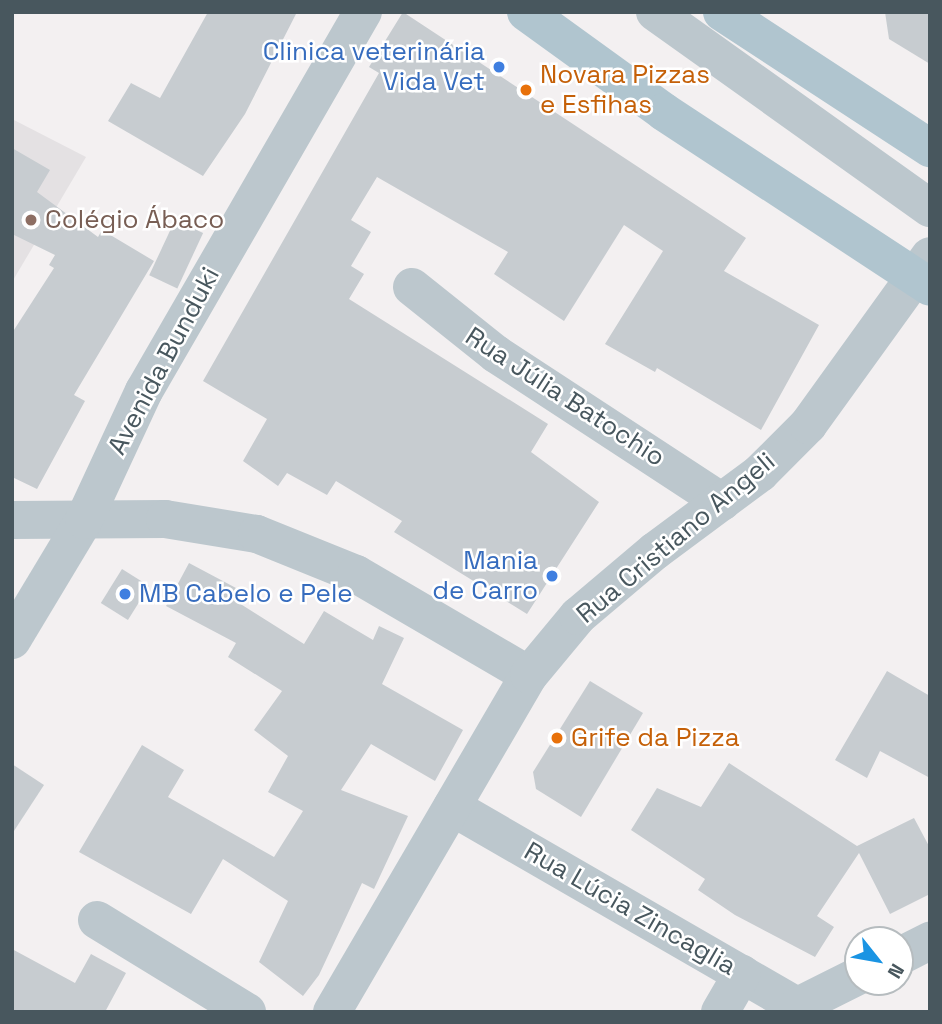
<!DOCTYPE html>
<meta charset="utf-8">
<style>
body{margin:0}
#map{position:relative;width:942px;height:1024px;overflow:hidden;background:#f3f0f1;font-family:"Space Grotesk",sans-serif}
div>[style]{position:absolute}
.education>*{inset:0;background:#e4e1e3}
.building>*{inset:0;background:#c7ccd0;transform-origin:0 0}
.minor>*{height:38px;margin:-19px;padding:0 19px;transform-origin:19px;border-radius:19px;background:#bcc7cd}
.major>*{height:38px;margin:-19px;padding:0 19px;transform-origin:19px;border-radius:19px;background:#b0c5cf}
.dots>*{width:19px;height:19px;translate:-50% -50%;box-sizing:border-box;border:4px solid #fff;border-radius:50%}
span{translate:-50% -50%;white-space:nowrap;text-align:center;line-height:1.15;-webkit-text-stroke:5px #fff;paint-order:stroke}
.shop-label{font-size:26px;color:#366cbe}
.right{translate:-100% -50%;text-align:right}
.left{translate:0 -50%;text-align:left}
.food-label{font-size:26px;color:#c56008}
.education-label{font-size:26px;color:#785e54}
.street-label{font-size:26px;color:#48575e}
.frame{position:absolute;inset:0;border:14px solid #48575e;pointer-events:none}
.north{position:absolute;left:844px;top:926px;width:70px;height:70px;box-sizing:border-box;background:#fff;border:2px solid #b6bcbf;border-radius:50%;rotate:121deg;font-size:19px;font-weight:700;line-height:28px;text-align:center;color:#48575e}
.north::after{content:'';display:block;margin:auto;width:24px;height:32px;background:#1a94e3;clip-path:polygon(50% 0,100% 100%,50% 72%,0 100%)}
</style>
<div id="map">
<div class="education">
<div style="clip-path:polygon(12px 119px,86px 157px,12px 282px)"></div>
</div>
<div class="building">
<div style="clip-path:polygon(208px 12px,297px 12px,245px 114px,203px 176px,108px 121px,131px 83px,160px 98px)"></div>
<div style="clip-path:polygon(403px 12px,746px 238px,724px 271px,819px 325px,761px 430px,657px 368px,655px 372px,605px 344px,663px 251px,624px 225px,564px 321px,494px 274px,508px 252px,377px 177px,351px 220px,371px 232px,351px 266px,364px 274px,349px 299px,548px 424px,531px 452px,599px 502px,527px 614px,394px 532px,402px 521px,336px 481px,327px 495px,287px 473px,278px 486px,243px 461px,267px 419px,203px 381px,379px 73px,369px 67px)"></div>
<div style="clip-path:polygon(885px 12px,930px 12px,930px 64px,889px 39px)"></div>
<div style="clip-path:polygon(12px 148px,50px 170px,37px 192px,98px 237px,102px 230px,154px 261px,74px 395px,85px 401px,37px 489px,12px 477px,12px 333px,54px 268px,49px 265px,55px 255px,12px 234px)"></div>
<div style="left:175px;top:220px;width:31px;height:61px;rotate:25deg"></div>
<div style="clip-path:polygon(189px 563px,236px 588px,231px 598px,304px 644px,324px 611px,373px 640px,379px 626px,404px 638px,382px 684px,463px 730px,435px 781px,371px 744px,341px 790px,408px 816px,374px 889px,362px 883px,319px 975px,303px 996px,259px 962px,288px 901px,223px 859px,191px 914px,79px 852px,142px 745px,184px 770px,168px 797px,274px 857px,303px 811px,268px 792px,288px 756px,254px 730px,282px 691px,228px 657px,236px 643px,166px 606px)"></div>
<div style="left:122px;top:569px;width:32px;height:40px;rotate:32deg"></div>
<div style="clip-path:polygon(887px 671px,930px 696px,930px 778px,880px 751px,867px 778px,835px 760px)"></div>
<div style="clip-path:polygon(590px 681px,643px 713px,581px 817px,536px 789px,533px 772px)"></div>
<div style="clip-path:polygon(729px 763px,857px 846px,914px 818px,930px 848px,930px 894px,890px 914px,859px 853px,817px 916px,834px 927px,815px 957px,735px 915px,698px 890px,705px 879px,631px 830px,657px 788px,701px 807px)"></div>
<div style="clip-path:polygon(12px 764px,44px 785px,12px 834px)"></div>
<div style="clip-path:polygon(12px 949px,75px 983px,91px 954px,126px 973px,105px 1012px,12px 1012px)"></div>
</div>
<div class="minor">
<div style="left:655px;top:12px;width:338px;rotate:35.5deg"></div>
<div style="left:412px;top:287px;width:107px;rotate:38.6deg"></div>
<div style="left:496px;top:354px;width:270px;rotate:33.2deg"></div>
<div style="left:12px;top:520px;width:153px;rotate:-0.4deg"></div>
<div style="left:165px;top:519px;width:93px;rotate:9.3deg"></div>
<div style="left:257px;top:534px;width:107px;rotate:22deg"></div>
<div style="left:356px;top:574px;width:200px;rotate:30.3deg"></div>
<div style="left:12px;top:640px;width:140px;rotate:-59deg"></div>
<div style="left:84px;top:520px;width:142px;rotate:-65.1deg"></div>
<div style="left:144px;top:391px;width:438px;rotate:-60deg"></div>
<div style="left:452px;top:807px;width:410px;rotate:30deg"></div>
<div style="left:97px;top:920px;width:176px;rotate:31.5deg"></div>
<div style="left:900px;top:956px;width:34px;rotate:-27deg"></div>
<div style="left:798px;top:1006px;width:67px;rotate:-26.6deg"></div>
<div style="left:332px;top:1012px;width:390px;rotate:-59.7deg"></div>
<div style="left:529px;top:675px;width:77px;rotate:-50.3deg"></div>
<div style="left:578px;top:616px;width:101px;rotate:-40.2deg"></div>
<div style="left:655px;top:551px;width:131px;rotate:-36.6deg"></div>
<div style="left:760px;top:473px;width:68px;rotate:-45deg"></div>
<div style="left:808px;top:425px;width:208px;rotate:-54.2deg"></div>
<div style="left:720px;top:1012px;width:44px;rotate:-59.9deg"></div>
</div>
<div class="major">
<div style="left:526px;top:12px;width:170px;rotate:35.9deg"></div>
<div style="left:664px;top:112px;width:318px;rotate:33.3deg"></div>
<div style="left:722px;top:12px;width:249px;rotate:33.2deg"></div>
</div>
<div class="dots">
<div style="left:499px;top:67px;background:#3f7fe0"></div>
<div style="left:526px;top:90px;background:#e8710a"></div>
<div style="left:31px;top:220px;background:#8d6e63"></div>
<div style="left:552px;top:576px;background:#3f7fe0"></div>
<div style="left:125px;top:594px;background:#3f7fe0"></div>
<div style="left:557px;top:738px;background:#e8710a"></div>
</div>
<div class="shop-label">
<span class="right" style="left:485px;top:67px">Clinica veterinária<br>Vida Vet</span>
<span class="right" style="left:538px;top:576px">Mania<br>de Carro</span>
<span class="left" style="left:139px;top:594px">MB Cabelo e Pele</span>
</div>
<div class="food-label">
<span class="left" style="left:540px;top:90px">Novara Pizzas<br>e Esfihas</span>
<span class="left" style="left:571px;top:738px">Grife da Pizza</span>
</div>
<div class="education-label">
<span class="left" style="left:45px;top:220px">Colégio Ábaco</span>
</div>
<div class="street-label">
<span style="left:164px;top:361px;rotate:-62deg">Avenida Bunduki</span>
<span style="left:565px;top:397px;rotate:33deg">Rua Júlia Batochio</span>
<span style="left:676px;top:538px;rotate:-40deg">Rua Cristiano Angeli</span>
<span style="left:630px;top:909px;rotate:30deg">Rua Lúcia Zincaglia</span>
</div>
<div class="frame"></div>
<div class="north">N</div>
</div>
